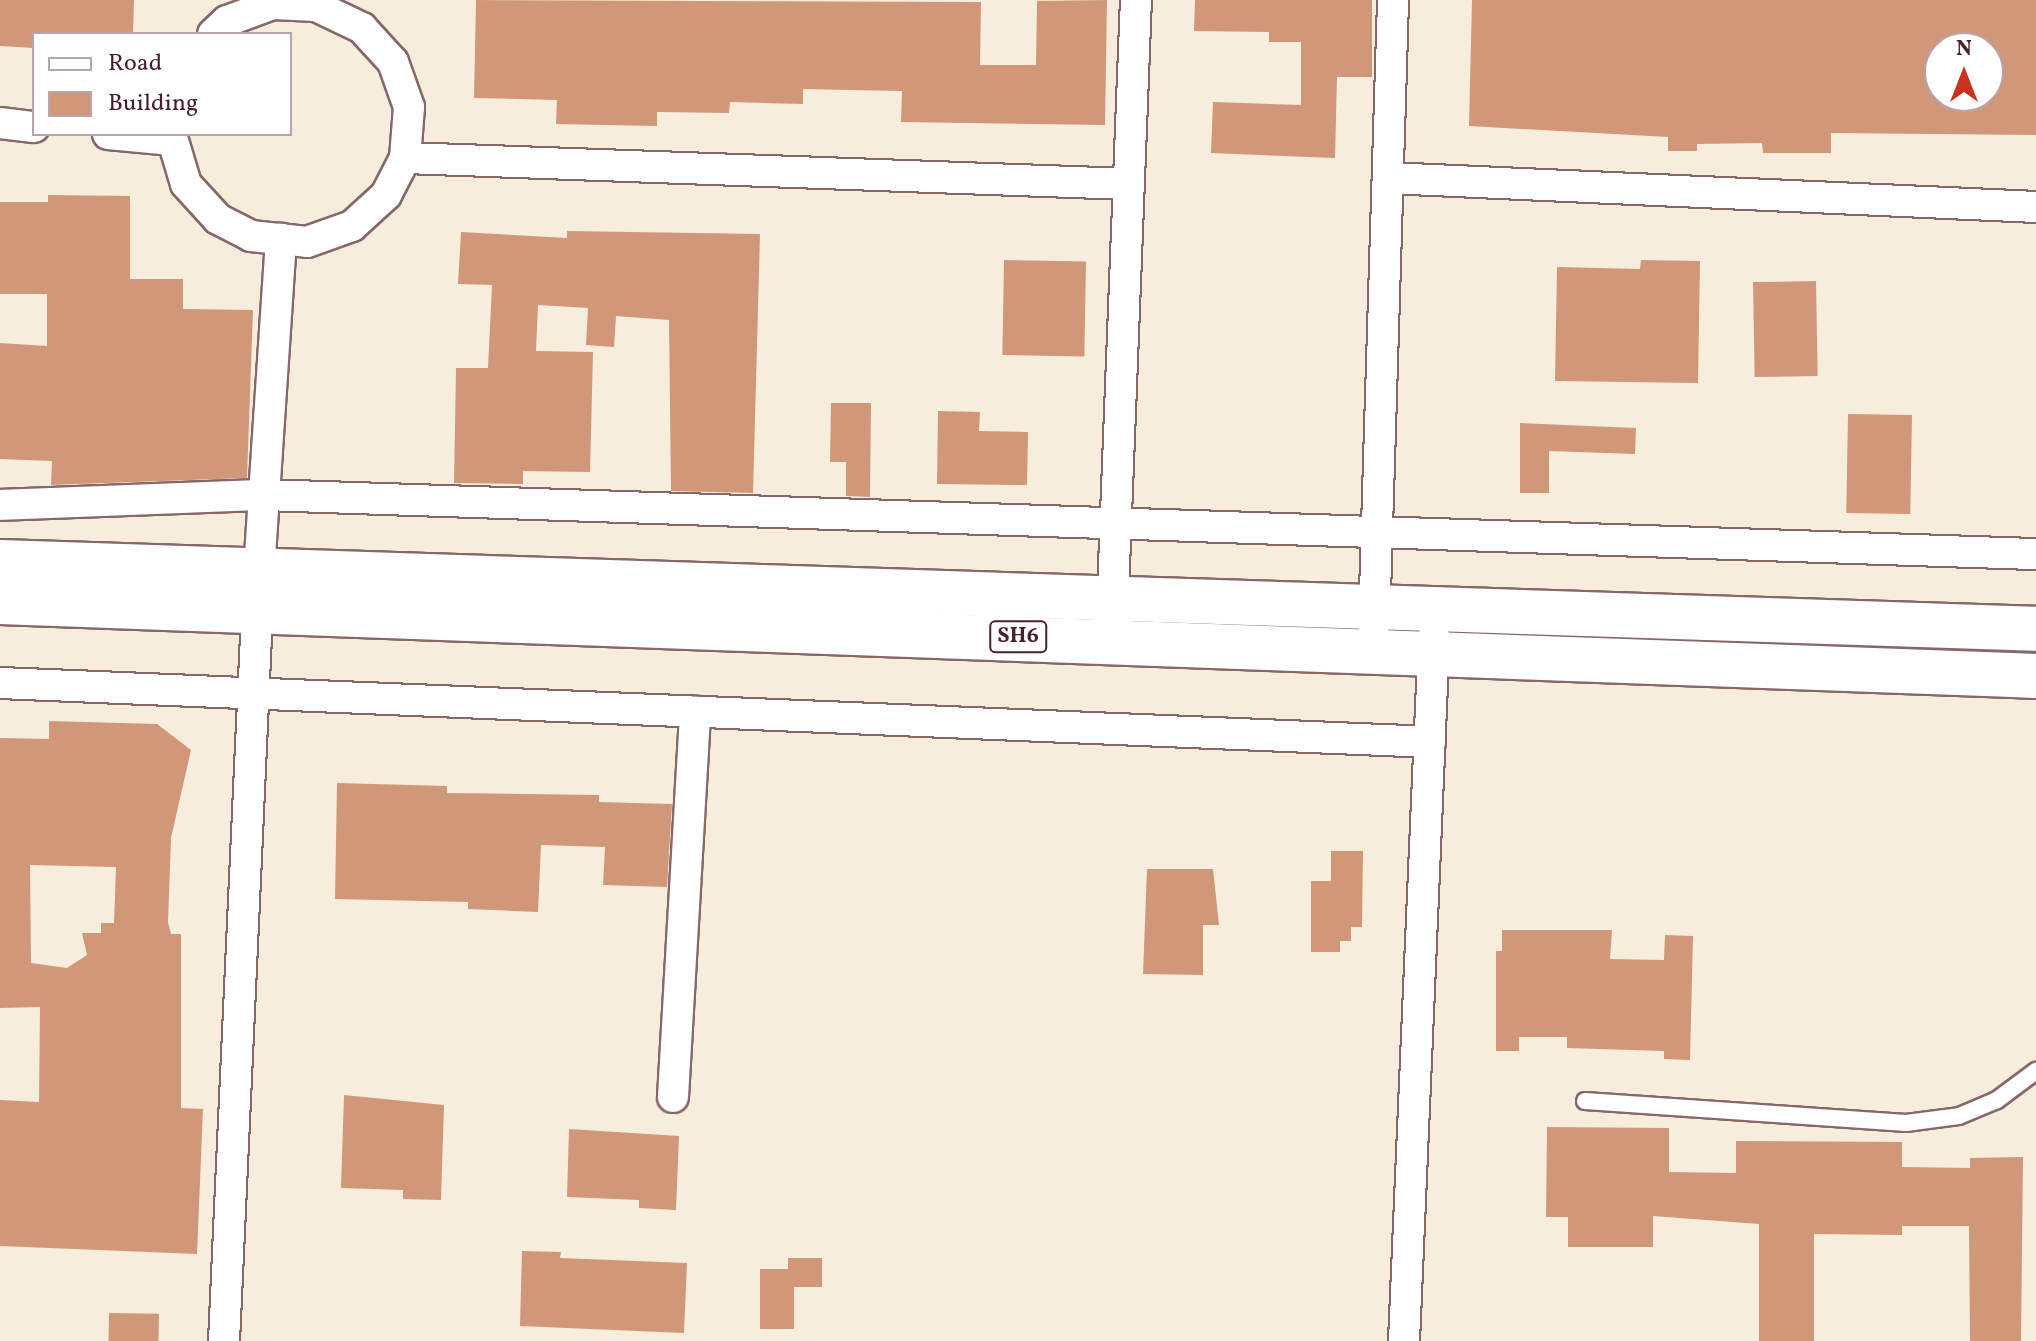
<!DOCTYPE html>
<style>
body{margin:0}
#map{position:relative;width:2036px;height:1341px;overflow:hidden;background:#f7eddd;font-family:Vollkorn,serif}
div>[style]{position:absolute}
.building>*{inset:0;background:#d09878;transform-origin:0 0}
.roads{filter:drop-shadow(2px 0 #876769) drop-shadow(-2px 0 #876769) drop-shadow(0 2px #876769) drop-shadow(0 -2px #876769)}
.lane>*{height:16px;margin:-8px;padding:0 8px;transform-origin:8px;border-radius:8px;background:#fff}
.street>*{height:30px;margin:-15px;padding:0 15px;transform-origin:15px;border-radius:15px;background:#fff}
.primary>*{height:44px;margin:-22px;padding:0 22px;transform-origin:22px;border-radius:22px;background:#fff}
span{translate:-50% -50%;white-space:nowrap;text-align:center;line-height:1.15;-webkit-text-stroke:8px #fff;paint-order:stroke}
.shield-label span{padding:2px 6px;background:#fff;border:2px solid;border-radius:6px;-webkit-text-stroke-width:0}
.shield-label{font-size:22px;color:#4a1f2b;font-weight:700}
.legend{position:absolute;left:32px;top:32px;width:260px;height:104px;box-sizing:border-box;background:#fff;border:2px solid #b7a5aa;margin:0;padding:10px 14px;list-style:none;font-size:24px;color:#4a1f2b}
.legend li{display:flex;align-items:center;gap:16px;height:40px}
.legend b{width:40px;border:2px solid #b7a5aa}
.north{position:absolute;left:1924px;top:32px;width:80px;height:80px;box-sizing:border-box;background:#fff;border:2px solid #b7a5aa;border-radius:50%;rotate:0deg;font-size:22px;font-weight:700;line-height:32px;text-align:center;color:#4a1f2b}
.north::after{content:'';display:block;margin:auto;width:28px;height:36px;background:#c8321e;clip-path:polygon(50% 0,100% 100%,50% 72%,0 100%)}
</style>
<div id="map">
<div class="building">
<div style="clip-path:polygon(0 0,134px 0,133px 34px,34px 34px,34px 48px,0 46px)"></div>
<div style="clip-path:polygon(476px 0,981px 2px,980px 65px,1036px 65px,1037px 1px,1107px 0,1105px 125px,901px 122px,902px 91px,803px 89px,803px 104px,730px 102px,729px 113px,657px 112px,657px 126px,556px 124px,557px 100px,474px 98px)"></div>
<div style="clip-path:polygon(1195px 0,1372px 0,1372px 77px,1337px 77px,1335px 158px,1211px 153px,1213px 102px,1301px 105px,1301px 42px,1269px 42px,1269px 32px,1194px 31px)"></div>
<div style="clip-path:polygon(evenodd,1472px 0,2036px 0,2036px 135px,1831px 133px,1831px 153px,1763px 153px,1762px 143px,1697px 144px,1697px 151px,1668px 151px,1668px 137px,1469px 126px,1472px 0,1940px 48px,1988px 48px,1988px 96px,1940px 96px,1940px 48px)"></div>
<div style="clip-path:polygon(48px 195px,130px 196px,130px 279px,183px 279px,183px 309px,253px 310px,247px 478px,51px 485px,52px 461px,0 459px,0 343px,47px 346px,47px 294px,0 294px,0 202px,48px 202px)"></div>
<div style="clip-path:polygon(567px 231px,760px 234px,753px 493px,671px 491px,669px 320px,616px 316px,614px 347px,586px 345px,588px 308px,538px 305px,536px 351px,593px 352px,590px 472px,523px 471px,523px 484px,454px 483px,456px 368px,488px 368px,492px 285px,458px 284px,461px 232px,567px 238px)"></div>
<div style="left:1004px;top:260px;width:82px;height:95px;rotate:1deg"></div>
<div style="clip-path:polygon(1641px 260px,1700px 261px,1698px 383px,1555px 381px,1557px 267px,1640px 269px)"></div>
<div style="left:1816px;top:281px;width:95px;height:63px;rotate:89deg"></div>
<div style="clip-path:polygon(831px 403px,871px 403px,870px 497px,846px 496px,846px 462px,830px 462px)"></div>
<div style="clip-path:polygon(938px 411px,980px 412px,979px 431px,1028px 432px,1027px 485px,937px 484px)"></div>
<div style="left:1848px;top:414px;width:64px;height:99px;rotate:1deg"></div>
<div style="clip-path:polygon(1520px 423px,1636px 428px,1635px 454px,1549px 451px,1549px 493px,1520px 493px)"></div>
<div style="clip-path:polygon(evenodd,49px 721px,157px 724px,191px 750px,171px 838px,168px 922px,171px 934px,181px 934px,181px 1108px,203px 1109px,197px 1254px,0 1246px,0 1100px,39px 1102px,40px 1007px,0 1008px,0 738px,49px 739px,49px 721px,30px 865px,116px 867px,114px 923px,101px 923px,101px 933px,82px 933px,87px 955px,67px 968px,31px 963px,30px 865px)"></div>
<div style="clip-path:polygon(337px 783px,447px 786px,447px 793px,599px 795px,599px 802px,672px 804px,667px 887px,603px 885px,605px 847px,541px 845px,538px 912px,468px 909px,468px 902px,335px 899px)"></div>
<div style="clip-path:polygon(1331px 851px,1363px 851px,1362px 927px,1351px 927px,1351px 941px,1340px 941px,1340px 952px,1311px 952px,1311px 881px,1331px 881px)"></div>
<div style="clip-path:polygon(1147px 869px,1213px 869px,1219px 925px,1203px 925px,1203px 975px,1143px 974px)"></div>
<div style="clip-path:polygon(1502px 930px,1612px 930px,1610px 959px,1664px 960px,1665px 935px,1693px 936px,1690px 1060px,1664px 1059px,1664px 1051px,1567px 1048px,1567px 1037px,1519px 1037px,1519px 1051px,1496px 1051px,1496px 951px,1502px 951px)"></div>
<div style="clip-path:polygon(344px 1095px,444px 1105px,441px 1200px,403px 1199px,403px 1190px,341px 1188px)"></div>
<div style="clip-path:polygon(1547px 1127px,1669px 1128px,1669px 1172px,1736px 1173px,1736px 1141px,1902px 1142px,1902px 1167px,1970px 1168px,1970px 1158px,2023px 1157px,2021px 1341px,1970px 1341px,1969px 1226px,1902px 1226px,1902px 1235px,1814px 1234px,1814px 1341px,1759px 1341px,1759px 1224px,1653px 1216px,1653px 1247px,1568px 1247px,1568px 1217px,1546px 1217px)"></div>
<div style="clip-path:polygon(569px 1129px,679px 1136px,676px 1210px,639px 1208px,639px 1200px,567px 1197px)"></div>
<div style="clip-path:polygon(522px 1251px,561px 1252px,560px 1258px,687px 1263px,684px 1333px,520px 1326px)"></div>
<div style="clip-path:polygon(788px 1258px,822px 1258px,822px 1287px,794px 1287px,794px 1329px,760px 1329px,760px 1269px,788px 1269px)"></div>
<div style="left:109px;top:1313px;width:50px;height:28px;rotate:1deg"></div>
</div>
<div class="roads">
<div class="lane">
<div style="left:1585px;top:1101px;width:322px;rotate:3.9deg"></div>
<div style="left:1906px;top:1123px;width:53px;rotate:-7.5deg"></div>
<div style="left:1959px;top:1116px;width:41px;rotate:-22.8deg"></div>
<div style="left:1997px;top:1100px;width:49px;rotate:-36.6deg"></div>
</div>
<div class="street">
<div style="left:0;top:123px;width:34px;rotate:7deg"></div>
<div style="left:108px;top:134px;width:62px;rotate:5.5deg"></div>
<div style="left:171px;top:134px;width:52px;rotate:73.3deg"></div>
<div style="left:186px;top:184px;width:47px;rotate:47.6deg"></div>
<div style="left:218px;top:219px;width:37px;rotate:27deg"></div>
<div style="left:251px;top:236px;width:56px;rotate:6.1deg"></div>
<div style="left:307px;top:242px;width:48px;rotate:-19.6deg"></div>
<div style="left:352px;top:226px;width:46px;rotate:-42.4deg"></div>
<div style="left:386px;top:195px;width:42px;rotate:-62.8deg"></div>
<div style="left:405px;top:158px;width:51px;rotate:-85.5deg"></div>
<div style="left:409px;top:107px;width:48px;rotate:-109.6deg"></div>
<div style="left:393px;top:62px;width:46px;rotate:-132.4deg"></div>
<div style="left:362px;top:28px;width:51px;rotate:-154.4deg"></div>
<div style="left:316px;top:6px;width:43px;rotate:-177.3deg"></div>
<div style="left:273px;top:4px;width:49px;rotate:159.7deg"></div>
<div style="left:227px;top:21px;width:19px;rotate:137deg"></div>
<div style="left:405px;top:158px;width:724px;rotate:2.06deg"></div>
<div style="left:1388px;top:178px;width:649px;rotate:2.56deg"></div>
<div style="left:0;top:505px;width:264px;rotate:-2.2deg"></div>
<div style="left:264px;top:495px;width:1773px;rotate:1.91deg"></div>
<div style="left:1112px;top:618px;width:618px;rotate:-87.78deg"></div>
<div style="left:1374px;top:626px;width:626px;rotate:-88.26deg"></div>
<div style="left:0;top:683px;width:1431px;rotate:2.36deg"></div>
<div style="left:673px;top:1097px;width:386px;rotate:-86.7deg"></div>
<div style="left:224px;top:1341px;width:771px;rotate:-87.4deg"></div>
<div style="left:259px;top:571px;width:333px;rotate:-86.2deg"></div>
<div style="left:1404px;top:1341px;width:706px;rotate:-87.56deg"></div>
</div>
<div class="primary">
<div style="left:0;top:562px;width:2037px;rotate:1.88deg"></div>
<div style="left:0;top:602px;width:2037px;rotate:2.08deg"></div>
</div>
</div>
<div class="shield-label">
<span style="left:1018px;top:637px">SH6</span>
</div>
<ul class="legend">
<li><b style="height:10px;background:#fff"></b>Road</li>
<li><b style="height:22px;background:#d09878"></b>Building</li>
</ul>
<div class="north">N</div>
</div>
